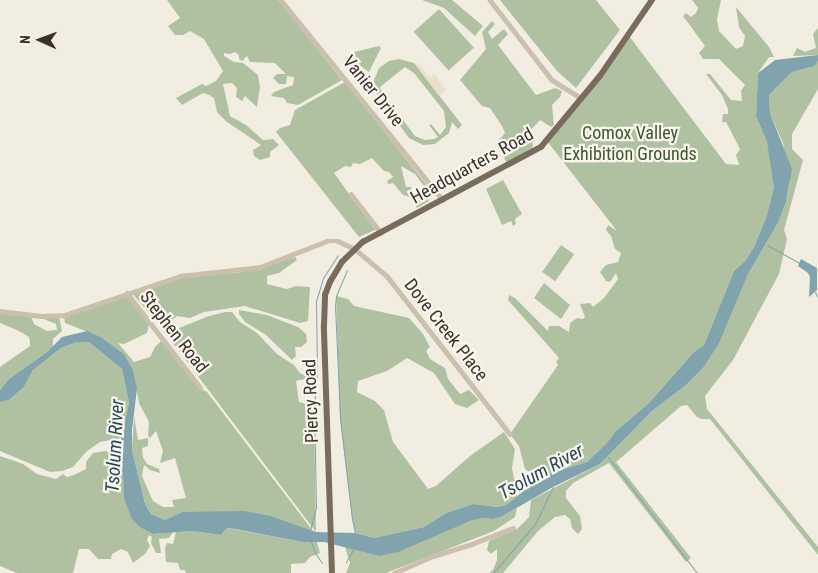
<!DOCTYPE html>
<style>
body{margin:0}
#map{position:relative;width:818px;height:573px;overflow:hidden;background:#f2ede1;font-family:"Roboto Condensed",sans-serif}
div>[style]{position:absolute}
.green>*{inset:0;background:#b0c1a1;transform-origin:0 0}
.plaza>*{inset:0;background:#e9e1c9}
.water>*{inset:0;background:#81a3ae}
.stream>*{height:1px;margin:-0.5px;padding:0 0.5px;transform-origin:0.5px;border-radius:0.5px;background:#81a3ae}
.minor>*{height:4.5px;margin:-2.25px;padding:0 2.25px;transform-origin:2.25px;border-radius:2.25px;background:#cac0ad}
.major>*{height:5.5px;margin:-2.75px;padding:0 2.75px;transform-origin:2.75px;border-radius:2.75px;background:#7a6c5d}
span{translate:-50% -50%;white-space:nowrap;text-align:center;line-height:1.15;-webkit-text-stroke:4.5px #faf6ed;paint-order:stroke}
.street-label{font-size:18px;color:#39322b}
.park-label{font-size:18px;color:#415630}
.water-label{font-size:19px;color:#224a59;font-style:italic}
.north{position:absolute;left:15px;top:15px;width:50px;height:50px;-webkit-text-stroke:4px #faf6ed;paint-order:stroke;rotate:272deg;font-size:14px;font-weight:700;line-height:20px;text-align:center;color:#39322b}
.north::after{content:'';display:block;margin:auto;width:18px;height:22px;background:#39322b;clip-path:polygon(50% 0,100% 100%,50% 72%,0 100%)}
</style>
<div id="map">
<div class="green">
<div style="clip-path:polygon(167px 0,278px 0,342px 80px,298px 105px,287px 103px,284px 98px,271px 96px,274px 92px,293px 85px,294px 77px,287px 76px,286px 84px,279px 84px,273px 78px,277px 74px,286px 74px,275px 63px,250px 62px,247px 56px,242px 61px,239px 59px,239px 55px,235px 52px,230px 54px,224px 53px,224px 56px,234px 62px,243px 63px,258px 75px,260px 87px,257px 107px,245px 96px,242px 101px,236px 97px,237px 88px,232px 83px,223px 84px,230px 116px,246px 125px,263px 140px,273px 139px,279px 145px,270px 152px,270px 157px,260px 160px,254px 156px,253px 150px,261px 145px,227px 122px,217px 112px,214px 98px,209px 95px,203px 93px,182px 105px,176px 98px,202px 84px,206px 86px,216px 81px,223px 71px,204px 39px,190px 31px,183px 35px,175px 35px,168px 26px,180px 18px)"></div>
<div style="clip-path:polygon(422px 0,452px 0,483px 26px,475px 36px,444px 8px)"></div>
<div style="clip-path:polygon(500px 0,596px 0,620px 30px,576px 88px,557px 71px)"></div>
<div style="clip-path:polygon(692px 0,721px 0,717px 19px,719px 31px,736px 49px,743px 46px,745px 36px,739px 27px,736px 7px,769px 47px,774px 57px,769px 57px,758px 73px,756px 116px,767px 142px,772px 164px,774px 187px,766px 218px,754px 247px,745px 261px,734px 271px,704px 345px,694px 352px,649px 403px,616px 431px,606px 444px,587px 462px,554px 472px,535px 483px,532px 474px,525px 469px,519px 446px,510px 434px,558px 365px,556px 362px,559px 358px,508px 300px,509px 295px,515px 298px,548px 331px,549px 326px,559px 326px,569px 332px,570px 323px,577px 318px,583px 319px,585px 317px,580px 304px,590px 303px,593px 307px,604px 298px,618px 279px,616px 273px,610px 282px,606px 281px,600px 272px,606px 265px,618px 262px,621px 253px,615px 249px,611px 236px,606px 230px,608px 225px,617px 231px,547px 141px,629px 36px,726px 164px,739px 165px,736px 155px,740px 149px,726px 122px,722px 122px,723px 114px,728px 114px,728px 109px,722px 95px,706px 74px,710px 74px,731px 100px,742px 101px,741px 91px,745px 85px,719px 59px,703px 59px,699px 53px,705px 46px,683px 16px,686px 13px,691px 17px,696px 13px,698px 8px)"></div>
<div style="left:439px;top:9px;width:52px;height:34px;rotate:48deg"></div>
<div style="clip-path:polygon(492px 21px,495px 24px,488px 32px,492px 39px,504px 29px,508px 34px,498px 45px,536px 95px,555px 88px,562px 91px,560px 97px,552px 105px,554px 125px,551px 127px,540px 120px,529px 132px,533px 144px,532px 150px,507px 163px,496px 144px,505px 133px,502px 126px,490px 108px,482px 106px,460px 80px,486px 49px,482px 32px)"></div>
<div style="clip-path:polygon(818px 28px,818px 55px,793px 56px,797px 48px,805px 52px,816px 48px,813px 34px)"></div>
<div style="clip-path:polygon(379px 46px,381px 48px,369px 72px,359px 65px,354px 52px)"></div>
<div style="clip-path:polygon(evenodd,399px 59px,414px 63px,462px 125px,458px 129px,452px 122px,449px 133px,435px 144px,423px 145px,409px 138px,376px 93px,374px 80px,379px 68px,389px 61px,399px 59px,405px 67px,414px 73px,444px 111px,446px 127px,440px 135px,431px 124px,429px 125px,438px 137px,434px 139px,425px 140px,415px 136px,381px 90px,380px 87px,405px 67px)"></div>
<div style="clip-path:polygon(818px 61px,818px 89px,792px 134px,792px 149px,803px 160px,784px 230px,787px 239px,779px 274px,733px 360px,705px 396px,707px 409px,818px 547px,818px 555px,710px 419px,702px 419px,697px 417px,687px 405px,681px 406px,616px 462px,691px 558px,686px 562px,609px 463px,573px 483px,566px 491px,566px 498px,580px 516px,582px 529px,578px 534px,572px 528px,570px 519px,565px 515px,555px 517px,538px 531px,503px 573px,489px 573px,493px 570px,497px 560px,497px 549px,491px 554px,487px 550px,489px 541px,517px 529px,529px 517px,531px 500px,600px 464px,652px 411px,686px 385px,703px 368px,748px 274px,779px 221px,786px 202px,790px 182px,783px 143px,770px 113px,769px 95px,792px 72px,815px 66px)"></div>
<div style="clip-path:polygon(345px 82px,433px 193px,432px 197px,415px 174px,401px 166px,406px 187px,411px 187px,418px 200px,427px 196px,429px 201px,417px 208px,410px 197px,403px 195px,393px 183px,388px 184px,387px 181px,393px 177px,389px 172px,384px 171px,372px 158px,360px 164px,353px 163px,351px 167px,345px 166px,334px 173px,375px 230px,359px 237px,276px 132px,280px 128px,290px 125px,295px 110px)"></div>
<div style="clip-path:polygon(503px 180px,522px 214px,515px 219px,516px 224px,513px 226px,511px 221px,502px 225px,486px 189px)"></div>
<div style="left:561px;top:245px;width:16px;height:33px;rotate:35deg"></div>
<div style="clip-path:polygon(295px 257px,297px 260px,279px 273px,267px 276px,267px 284px,287px 289px,296px 286px,310px 287px,308px 321px,300px 323px,245px 306px,204px 312px,190px 318px,177px 316px,168px 323px,158px 324px,133px 294px,183px 276px,237px 273px)"></div>
<div style="clip-path:polygon(544px 283px,570px 305px,561px 319px,534px 298px)"></div>
<div style="clip-path:polygon(127px 296px,149px 324px,147px 333px,124px 344px,118px 343px,134px 362px,150px 357px,155px 347px,161px 341px,200px 388px,207px 392px,313px 531px,271px 516px,182px 512px,165px 520px,151px 514px,145px 504px,132px 450px,134px 416px,138px 440px,148px 438px,148px 446px,142px 448px,143px 457px,147px 464px,159px 469px,160px 473px,150px 470px,144px 465px,142px 476px,153px 501px,163px 507px,174px 507px,172px 500px,186px 498px,175px 458px,160px 463px,163px 451px,156px 431px,150px 438px,148px 435px,149px 422px,139px 403px,133px 370px,124px 354px,101px 337px,65px 323px,64px 316px)"></div>
<div style="clip-path:polygon(336px 296px,348px 299px,354px 306px,409px 318px,423px 334px,430px 347px,426px 351px,430px 359px,445px 368px,448px 379px,460px 394px,469px 390px,479px 400px,467px 408px,455px 404px,434px 373px,407px 358px,387px 371px,358px 381px,357px 392px,375px 401px,384px 410px,393px 442px,428px 489px,436px 486px,470px 456px,504px 432px,515px 449px,512px 468px,517px 496px,506px 505px,498px 507px,473px 504px,446px 513px,424px 527px,374px 538px,355px 533px,352px 518px,340px 418px)"></div>
<div style="clip-path:polygon(239px 310px,267px 315px,298px 327px,306px 334px,307px 342px,301px 347px,295px 347px,296px 356px,292px 360px,266px 335px,245px 322px,239px 314px)"></div>
<div style="clip-path:polygon(225px 312px,232px 312px,240px 322px,257px 333px,277px 354px,294px 365px,300px 373px,309px 378px,296px 381px,299px 402px,314px 406px,316px 532px,163px 330px,179px 328px,209px 316px)"></div>
<div style="clip-path:polygon(0 313px,31px 317px,34px 324px,47px 331px,57px 330px,56px 324px,41px 318px,59px 317px,62px 331px,53px 339px,53px 346px,47px 352px,9px 379px,0 390px,0 367px,30px 346px,30px 341px,29px 337px,17px 330px,0 323px)"></div>
<div style="clip-path:polygon(77px 342px,89px 342px,122px 369px,129px 403px,121px 438px,100px 442px,87px 451px,73px 467px,62px 471px,50px 472px,0 451px,0 402px,9px 400px,24px 387px,33px 370px,61px 348px)"></div>
<div style="clip-path:polygon(105px 451px,114px 454px,123px 467px,124px 498px,153px 534px,173px 532px,169px 538px,159px 539px,161px 553px,156px 553px,151px 543px,152px 537px,149px 535px,147px 540px,150px 546px,145px 554px,133px 563px,128px 552px,121px 549px,112px 554px,111px 559px,98px 559px,89px 549px,79px 549px,73px 573px,17px 573px,0 566px,0 456px,23px 464px,37px 474px,56px 479px,63px 474px,67px 477px,74px 475px,86px 469px,86px 462px,93px 453px)"></div>
<div style="clip-path:polygon(517px 508px,515px 517px,494px 531px,386px 573px,346px 573px,350px 563px,345px 547px,379px 556px,470px 521px,483px 518px,493px 519px,501px 517px)"></div>
<div style="clip-path:polygon(227px 528px,303px 542px,317px 542px,320px 553px,310px 557px,305px 563px,291px 564px,291px 573px,186px 573px,185px 570px,180px 570px,178px 563px,166px 562px,165px 549px,167px 543px,173px 544px,176px 532px,192px 531px,221px 535px)"></div>
</div>
<div class="plaza">
<div style="clip-path:polygon(418px 63px,430px 78px,434px 74px,446px 90px,439px 96px,416px 65px)"></div>
</div>
<div class="water">
<div style="clip-path:polygon(818px 55px,818px 61px,815px 66px,792px 72px,769px 95px,770px 113px,792px 169px,786px 202px,779px 221px,748px 274px,719px 343px,703px 368px,686px 385px,652px 411px,600px 464px,553px 487px,501px 517px,493px 519px,483px 518px,470px 521px,398px 552px,379px 556px,324px 542px,303px 542px,235px 529px,227px 528px,221px 535px,192px 531px,153px 534px,140px 527px,132px 519px,124px 498px,121px 438px,129px 403px,122px 369px,89px 342px,77px 342px,61px 348px,33px 370px,24px 387px,9px 400px,0 402px,0 390px,9px 379px,47px 352px,62px 337px,87px 331px,101px 337px,124px 354px,133px 370px,137px 389px,132px 430px,132px 450px,145px 504px,151px 514px,165px 520px,182px 512px,244px 511px,271px 516px,316px 532px,355px 533px,374px 538px,424px 527px,446px 513px,473px 504px,498px 507px,506px 505px,530px 486px,554px 472px,587px 462px,606px 444px,616px 431px,649px 403px,694px 352px,704px 345px,734px 271px,745px 261px,754px 247px,766px 218px,774px 187px,767px 142px,756px 116px,758px 73px,775px 60px)"></div>
<div style="clip-path:polygon(801px 259px,817px 268px,817px 290px,809px 297px,810px 277px,808px 273px,798px 266px)"></div>
</div>
<div class="stream">
<div style="left:767px;top:245px;width:37px;rotate:29deg"></div>
<div style="left:347px;top:270px;width:28px;rotate:113deg"></div>
<div style="left:336px;top:296px;width:10px;rotate:96deg"></div>
<div style="left:335px;top:306px;width:112px;rotate:87.4deg"></div>
<div style="left:340px;top:418px;width:101px;rotate:83.2deg"></div>
<div style="left:352px;top:518px;width:15px;rotate:79deg"></div>
<div style="left:815px;top:292px;width:7px;rotate:63deg"></div>
<div style="left:608px;top:457px;width:146px;rotate:52.5deg"></div>
<div style="left:310px;top:530px;width:24px;rotate:-75deg"></div>
<div style="left:316px;top:507px;width:101px;rotate:-91.1deg"></div>
<div style="left:314px;top:406px;width:36px;rotate:-85deg"></div>
<div style="left:317px;top:370px;width:69px;rotate:-90.8deg"></div>
<div style="left:316px;top:301px;width:24px;rotate:-73deg"></div>
<div style="left:323px;top:278px;width:27px;rotate:-57deg"></div>
<div style="left:311px;top:541px;width:13px;rotate:72deg"></div>
<div style="left:315px;top:553px;width:12px;rotate:55deg"></div>
<div style="left:346px;top:562px;width:16px;rotate:-60deg"></div>
<div style="left:493px;top:573px;width:65px;rotate:-49.4deg"></div>
<div style="left:535px;top:524px;width:41px;rotate:-64.1deg"></div>
</div>
<div class="minor">
<div style="left:281px;top:0;width:257px;rotate:51deg"></div>
<div style="left:490px;top:0;width:101px;rotate:52.2deg"></div>
<div style="left:552px;top:80px;width:34px;rotate:32deg"></div>
<div style="left:351px;top:194px;width:49px;rotate:52.4deg"></div>
<div style="left:127px;top:293px;width:119px;rotate:52.2deg"></div>
<div style="left:0;top:311px;width:41px;rotate:7deg"></div>
<div style="left:41px;top:316px;width:24px;rotate:-2deg"></div>
<div style="left:65px;top:315px;width:121px;rotate:-18.7deg"></div>
<div style="left:180px;top:276px;width:81px;rotate:-6.4deg"></div>
<div style="left:260px;top:267px;width:72px;rotate:-21.2deg"></div>
<div style="left:327px;top:241px;width:11px"></div>
<div style="left:338px;top:241px;width:19px;rotate:25deg"></div>
<div style="left:355px;top:249px;width:42px;rotate:40.2deg"></div>
<div style="left:387px;top:276px;width:200px;rotate:52.1deg"></div>
<div style="left:394px;top:573px;width:43px;rotate:-23.6deg"></div>
<div style="left:433px;top:556px;width:38px;rotate:-17deg"></div>
<div style="left:469px;top:545px;width:47px;rotate:-21.1deg"></div>
</div>
<div class="major">
<div style="left:332px;top:573px;width:247px;rotate:-91.9deg"></div>
<div style="left:324px;top:326px;width:31px;rotate:-88deg"></div>
<div style="left:325px;top:295px;width:14px;rotate:-69deg"></div>
<div style="left:330px;top:282px;width:23px;rotate:-59deg"></div>
<div style="left:342px;top:262px;width:29px;rotate:-44deg"></div>
<div style="left:363px;top:242px;width:202px;rotate:-28.1deg"></div>
<div style="left:541px;top:147px;width:92px;rotate:-50.3deg"></div>
<div style="left:600px;top:76px;width:92px;rotate:-55.6deg"></div>
</div>
<div class="street-label">
<span style="left:373px;top:91px;rotate:51deg">Vanier Drive</span>
<span style="left:472px;top:166px;rotate:-29deg">Headquarters Road</span>
<span style="left:446px;top:330px;rotate:52deg">Dove Creek Place</span>
<span style="left:174px;top:332px;rotate:52deg">Stephen Road</span>
<span style="left:311px;top:401px;rotate:-92deg">Piercy Road</span>
</div>
<div class="park-label">
<span style="left:630px;top:144px">Comox Valley<br>Exhibition Grounds</span>
</div>
<div class="water-label">
<span style="left:115px;top:446px;rotate:-87deg">Tsolum River</span>
<span style="left:541px;top:472px;rotate:-29deg">Tsolum River</span>
</div>
<div class="north">N</div>
</div>
